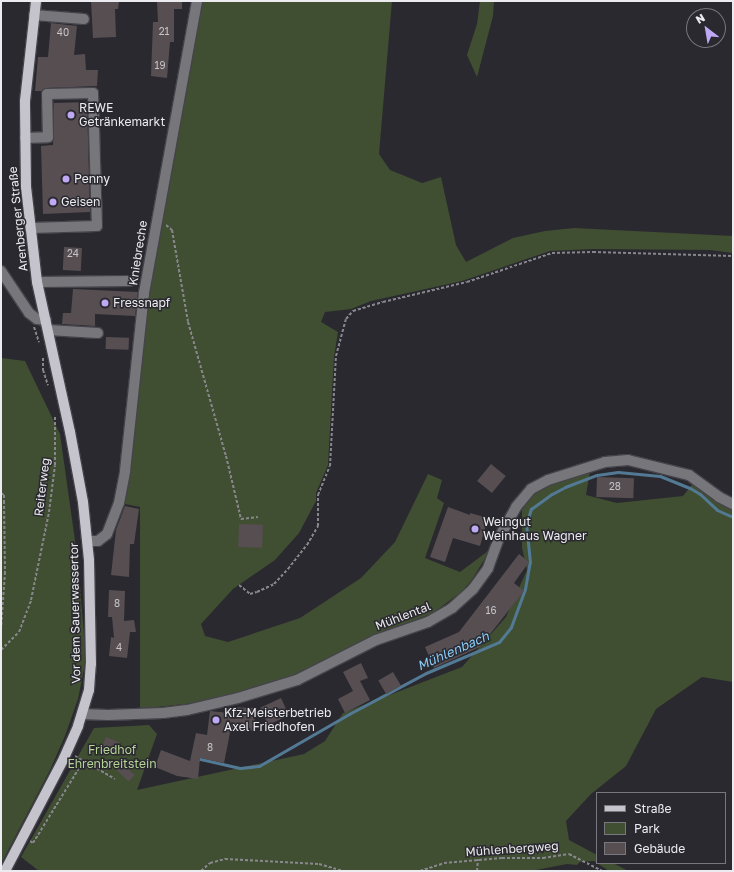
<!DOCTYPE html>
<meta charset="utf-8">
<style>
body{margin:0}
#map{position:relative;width:734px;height:872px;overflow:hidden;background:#2a2930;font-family:"Golos Text",sans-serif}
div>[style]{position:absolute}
.green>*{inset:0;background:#404e32}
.stream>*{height:3px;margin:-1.5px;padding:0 1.5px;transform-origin:1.5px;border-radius:1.5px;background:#537a94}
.building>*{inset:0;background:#564e51;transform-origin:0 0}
.path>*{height:2px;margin-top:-1px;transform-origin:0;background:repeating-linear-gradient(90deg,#88878d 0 3px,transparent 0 5px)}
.roads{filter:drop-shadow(1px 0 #45444b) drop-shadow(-1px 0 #45444b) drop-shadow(0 1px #45444b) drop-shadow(0 -1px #45444b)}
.minor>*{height:10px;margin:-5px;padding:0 5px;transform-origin:5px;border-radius:5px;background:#77777b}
.major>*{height:10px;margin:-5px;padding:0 5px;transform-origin:5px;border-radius:5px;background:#c5c4cc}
.dots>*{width:11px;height:11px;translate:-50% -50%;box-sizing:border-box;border:2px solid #2a2930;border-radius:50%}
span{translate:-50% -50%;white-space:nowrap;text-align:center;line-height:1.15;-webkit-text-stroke:3px #2a2930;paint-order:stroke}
.number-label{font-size:10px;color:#c6c4c8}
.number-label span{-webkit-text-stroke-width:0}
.poi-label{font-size:12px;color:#ececf0}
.left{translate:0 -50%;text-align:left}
.street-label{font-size:12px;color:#ececf0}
.park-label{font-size:12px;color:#b6d496}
.water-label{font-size:13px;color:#8acbf6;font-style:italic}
.frame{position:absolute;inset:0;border:2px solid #ececf0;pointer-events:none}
.legend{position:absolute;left:596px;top:792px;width:130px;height:72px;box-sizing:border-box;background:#2a2930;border:1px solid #78777d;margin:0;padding:5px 7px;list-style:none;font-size:12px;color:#ececf0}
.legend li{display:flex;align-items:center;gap:8px;height:20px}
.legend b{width:20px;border:1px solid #78777d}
.north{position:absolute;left:686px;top:8px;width:40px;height:40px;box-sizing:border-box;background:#2a2930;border:1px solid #78777d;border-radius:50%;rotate:329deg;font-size:11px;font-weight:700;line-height:16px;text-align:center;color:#ececf0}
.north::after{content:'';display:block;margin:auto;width:14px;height:18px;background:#bfa9f4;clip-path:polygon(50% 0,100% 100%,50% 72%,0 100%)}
</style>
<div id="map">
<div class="green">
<div style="clip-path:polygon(202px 1px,392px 1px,379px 154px,390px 170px,422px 183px,441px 177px,456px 245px,466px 262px,513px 238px,545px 231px,574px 228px,733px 236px,733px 253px,710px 250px,594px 249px,550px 251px,462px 281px,371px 301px,351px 309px,325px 312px,321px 322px,338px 332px,334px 357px,328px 465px,316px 493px,316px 501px,299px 533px,275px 560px,233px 589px,201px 624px,205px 636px,228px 642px,300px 618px,361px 578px,395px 542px,428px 474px,442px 480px,437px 498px,444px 503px,425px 558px,460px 572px,488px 551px,484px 560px,471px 581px,461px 592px,433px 613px,366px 639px,303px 673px,253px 689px,202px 702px,140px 709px,140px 507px,120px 503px,158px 229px)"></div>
<div style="clip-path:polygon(480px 1px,494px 1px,493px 16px,477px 77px,467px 55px,477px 24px)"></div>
<div style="clip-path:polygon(1px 358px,25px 361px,60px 434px,78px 562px,86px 659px,78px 699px,65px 736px,50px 770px,1px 864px)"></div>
<div style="clip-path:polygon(590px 471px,586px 495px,617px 503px,683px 496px,695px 481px,733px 507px,733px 682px,702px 677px,656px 709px,626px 766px,591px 794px,566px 821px,569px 840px,597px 855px,597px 863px,594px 861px,580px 862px,577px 865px,567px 864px,531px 871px,39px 871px,21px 857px,94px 728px,149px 725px,157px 734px,137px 790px,304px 754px,325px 741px,343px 713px,462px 667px,506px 617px,527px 570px,522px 548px,522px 507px,536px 491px)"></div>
<div style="clip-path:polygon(597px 863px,613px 863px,628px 871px,609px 871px)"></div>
</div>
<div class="stream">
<div style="left:196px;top:758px;width:45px;rotate:12.8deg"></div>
<div style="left:240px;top:768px;width:19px;rotate:-6deg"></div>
<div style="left:259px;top:766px;width:104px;rotate:-30deg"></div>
<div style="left:349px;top:714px;width:87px;rotate:-28deg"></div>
<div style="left:426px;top:673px;width:79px;rotate:-23deg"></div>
<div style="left:499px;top:642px;width:19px;rotate:-51deg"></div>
<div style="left:511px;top:627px;width:40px;rotate:-69.8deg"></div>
<div style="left:525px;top:589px;width:27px;rotate:-80deg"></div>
<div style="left:530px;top:562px;width:37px;rotate:-96deg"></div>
<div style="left:526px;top:525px;width:17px;rotate:-73deg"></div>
<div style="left:531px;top:509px;width:26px;rotate:-36deg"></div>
<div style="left:552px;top:494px;width:15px;rotate:-28deg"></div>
<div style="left:565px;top:487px;width:34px;rotate:-21deg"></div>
<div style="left:597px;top:475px;width:21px;rotate:-8deg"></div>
<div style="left:618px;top:472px;width:42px;rotate:5.4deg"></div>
<div style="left:660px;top:476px;width:32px;rotate:22deg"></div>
<div style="left:690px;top:488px;width:12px;rotate:31deg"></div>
<div style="left:700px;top:494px;width:23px;rotate:43deg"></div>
<div style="left:717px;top:510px;width:17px;rotate:24deg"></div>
</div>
<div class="building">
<div style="clip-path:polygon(91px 1px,119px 1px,118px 9px,115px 9px,116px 37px,93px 38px)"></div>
<div style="clip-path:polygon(157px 1px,182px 1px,182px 9px,174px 9px,174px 42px,170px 42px,167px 78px,151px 76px,153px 22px,158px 22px)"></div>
<div style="clip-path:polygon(51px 23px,77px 26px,74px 55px,85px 54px,86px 70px,98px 70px,97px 86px,47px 88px,41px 91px,35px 91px,38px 57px,48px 57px)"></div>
<div style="clip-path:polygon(87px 102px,90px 212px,43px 214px,41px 146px,53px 145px,54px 103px)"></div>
<div style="left:64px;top:247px;width:18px;height:23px;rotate:3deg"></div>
<div style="clip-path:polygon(73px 289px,138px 292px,135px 316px,95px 314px,95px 326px,62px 324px,63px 313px,71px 313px)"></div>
<div style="left:106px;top:337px;width:23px;height:12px;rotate:2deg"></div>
<div style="left:491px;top:464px;width:19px;height:22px;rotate:39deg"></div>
<div style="left:597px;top:477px;width:37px;height:20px;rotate:2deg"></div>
<div style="clip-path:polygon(125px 506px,139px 509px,134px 544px,130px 544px,129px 577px,111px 575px,116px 530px)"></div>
<div style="clip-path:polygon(448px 507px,470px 515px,470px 513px,488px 518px,480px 546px,453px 538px,445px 562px,430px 557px)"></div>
<div style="left:239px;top:524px;width:24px;height:23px;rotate:2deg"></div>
<div style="clip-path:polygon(519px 554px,529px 562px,514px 583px,524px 591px,480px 647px,434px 668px,425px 647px,459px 632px)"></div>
<div style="clip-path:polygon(109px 590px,125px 591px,124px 621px,134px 620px,136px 632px,130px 632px,127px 658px,109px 656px,111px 637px,114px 638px,112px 617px,108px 617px)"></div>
<div style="clip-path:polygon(361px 663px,368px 678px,360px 681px,370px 700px,345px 713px,338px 699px,353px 691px,343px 672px)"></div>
<div style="left:393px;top:672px;width:16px;height:17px;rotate:60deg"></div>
<div style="left:281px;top:698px;width:19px;height:23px;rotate:65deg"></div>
<div style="clip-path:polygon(230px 707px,254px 708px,255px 731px,231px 728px,224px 763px,200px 758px,198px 779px,177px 776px,155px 767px,161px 750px,190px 761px,196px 733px,207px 735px,210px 711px,229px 713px)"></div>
<div style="left:106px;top:737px;width:15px;height:13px;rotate:23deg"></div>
<div style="left:123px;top:764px;width:16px;height:9px;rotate:43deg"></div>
</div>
<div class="path">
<div style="left:166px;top:225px;width:8px;rotate:40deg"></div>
<div style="left:172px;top:230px;width:93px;rotate:80.1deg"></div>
<div style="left:188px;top:322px;width:139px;rotate:74.2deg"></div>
<div style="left:226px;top:456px;width:65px;rotate:76.6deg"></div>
<div style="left:241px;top:519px;width:17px;rotate:-7deg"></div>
<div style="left:34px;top:327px;width:16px;rotate:72deg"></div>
<div style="left:43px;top:358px;width:12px;rotate:90deg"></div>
<div style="left:43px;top:370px;width:16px;rotate:72deg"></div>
<div style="left:1px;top:493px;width:4px;rotate:34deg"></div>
<div style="left:4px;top:495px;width:6px;rotate:90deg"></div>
<div style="left:4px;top:501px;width:71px;rotate:89.2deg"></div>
<div style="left:5px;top:572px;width:57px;rotate:94deg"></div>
<div style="left:239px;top:585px;width:14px;rotate:39deg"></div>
<div style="left:250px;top:594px;width:7px;rotate:-16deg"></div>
<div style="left:257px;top:592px;width:19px;rotate:-25deg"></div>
<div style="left:274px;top:584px;width:21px;rotate:-47deg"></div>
<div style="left:288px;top:569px;width:31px;rotate:-52deg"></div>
<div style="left:307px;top:545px;width:22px;rotate:-60deg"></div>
<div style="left:318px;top:526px;width:31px;rotate:-90deg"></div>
<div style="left:318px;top:495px;width:31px;rotate:-68deg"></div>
<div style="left:330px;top:466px;width:110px;rotate:-86.9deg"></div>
<div style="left:336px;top:356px;width:38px;rotate:-75deg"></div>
<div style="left:346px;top:319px;width:11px;rotate:-49deg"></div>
<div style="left:353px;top:311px;width:31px;rotate:-17deg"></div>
<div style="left:383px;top:302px;width:86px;rotate:-13.4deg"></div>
<div style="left:467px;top:282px;width:90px;rotate:-18.8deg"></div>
<div style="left:552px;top:253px;width:41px;rotate:-1.4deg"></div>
<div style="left:593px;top:252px;width:140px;rotate:1.6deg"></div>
<div style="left:1px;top:650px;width:25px;rotate:-45deg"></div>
<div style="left:19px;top:632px;width:34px;rotate:-69deg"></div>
<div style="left:31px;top:600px;width:90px;rotate:-78.4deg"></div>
<div style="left:49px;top:512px;width:47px;rotate:-82.7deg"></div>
<div style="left:55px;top:465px;width:48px;rotate:-90deg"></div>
<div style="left:75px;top:756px;width:46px;rotate:29.9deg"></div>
<div style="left:30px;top:841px;width:4px;rotate:34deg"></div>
<div style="left:33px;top:843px;width:97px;rotate:-58.4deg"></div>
<div style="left:201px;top:871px;width:12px;rotate:-42deg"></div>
<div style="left:210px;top:863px;width:16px;rotate:-15deg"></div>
<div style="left:225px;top:859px;width:94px;rotate:3deg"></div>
<div style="left:319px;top:864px;width:26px;rotate:16deg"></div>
<div style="left:420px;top:871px;width:25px;rotate:-18deg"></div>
<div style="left:444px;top:863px;width:58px;rotate:-4.9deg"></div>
<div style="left:502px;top:858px;width:41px"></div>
<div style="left:543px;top:858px;width:26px;rotate:-9deg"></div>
<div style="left:569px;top:854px;width:37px;rotate:27deg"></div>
<div style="left:477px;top:871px;width:12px;rotate:-85deg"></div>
</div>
<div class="roads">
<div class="minor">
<div style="left:34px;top:15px;width:50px;rotate:4.6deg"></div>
<div style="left:25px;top:138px;width:23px;rotate:-2deg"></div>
<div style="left:48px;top:137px;width:43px;rotate:-91.3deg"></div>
<div style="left:47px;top:94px;width:46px;rotate:-1.2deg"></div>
<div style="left:93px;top:93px;width:133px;rotate:88.3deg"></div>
<div style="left:97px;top:226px;width:67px;rotate:178.3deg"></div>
<div style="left:1px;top:271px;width:50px;rotate:56.3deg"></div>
<div style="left:29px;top:313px;width:10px;rotate:37deg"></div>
<div style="left:37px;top:319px;width:9px;rotate:6deg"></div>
<div style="left:37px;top:282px;width:93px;rotate:-0.6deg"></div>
<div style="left:48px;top:330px;width:50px;rotate:3.4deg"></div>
<div style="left:87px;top:541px;width:11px"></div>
<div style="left:98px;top:541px;width:11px;rotate:-38deg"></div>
<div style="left:107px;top:534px;width:33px;rotate:-69deg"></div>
<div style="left:119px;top:503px;width:33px;rotate:-79deg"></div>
<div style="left:125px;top:471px;width:179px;rotate:-83.9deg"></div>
<div style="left:144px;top:293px;width:297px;rotate:-79.7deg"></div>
<div style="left:82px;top:714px;width:26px;rotate:2deg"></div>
<div style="left:108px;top:715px;width:55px;rotate:-2.1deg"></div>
<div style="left:163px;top:713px;width:24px;rotate:-7deg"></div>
<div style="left:187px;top:710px;width:52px;rotate:-13.2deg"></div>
<div style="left:238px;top:698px;width:62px;rotate:-17deg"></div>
<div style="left:297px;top:680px;width:89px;rotate:-26.9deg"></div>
<div style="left:376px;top:640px;width:55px;rotate:-19.1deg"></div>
<div style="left:428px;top:622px;width:28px;rotate:-30deg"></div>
<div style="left:452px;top:608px;width:28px;rotate:-42deg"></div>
<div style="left:473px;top:589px;width:26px;rotate:-54deg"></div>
<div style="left:488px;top:568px;width:32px;rotate:-70deg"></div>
<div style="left:499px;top:538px;width:35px;rotate:-61deg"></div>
<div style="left:516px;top:507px;width:23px;rotate:-50deg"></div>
<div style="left:531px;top:489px;width:19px;rotate:-28deg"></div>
<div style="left:548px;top:480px;width:60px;rotate:-17.5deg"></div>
<div style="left:605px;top:462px;width:23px;rotate:-5deg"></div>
<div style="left:628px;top:460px;width:63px;rotate:13.8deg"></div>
<div style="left:689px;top:475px;width:37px;rotate:36deg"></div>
<div style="left:719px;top:497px;width:16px;rotate:27deg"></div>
</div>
<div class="major">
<div style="left:5px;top:871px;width:127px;rotate:-62.4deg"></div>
<div style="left:64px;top:758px;width:35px;rotate:-66deg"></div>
<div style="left:78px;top:726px;width:38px;rotate:-73deg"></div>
<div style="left:89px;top:690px;width:26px;rotate:-86deg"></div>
<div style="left:91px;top:664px;width:104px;rotate:-91.1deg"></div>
<div style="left:89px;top:560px;width:58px;rotate:-95.9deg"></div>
<div style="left:83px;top:502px;width:71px;rotate:-100.5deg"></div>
<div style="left:70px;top:432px;width:154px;rotate:-102.4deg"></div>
<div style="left:37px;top:282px;width:96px;rotate:-96.6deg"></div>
<div style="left:26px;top:187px;width:86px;rotate:-90.7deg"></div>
<div style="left:25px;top:101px;width:101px;rotate:-83.7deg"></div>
</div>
</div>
<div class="dots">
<div style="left:71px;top:115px;background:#bfa9f4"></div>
<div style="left:66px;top:179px;background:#bfa9f4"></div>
<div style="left:53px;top:202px;background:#bfa9f4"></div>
<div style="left:105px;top:303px;background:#bfa9f4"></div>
<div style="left:475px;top:529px;background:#bfa9f4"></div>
<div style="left:216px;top:720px;background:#bfa9f4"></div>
</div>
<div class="number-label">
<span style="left:164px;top:32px">21</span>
<span style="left:63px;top:33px">40</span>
<span style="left:160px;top:66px">19</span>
<span style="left:73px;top:254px">24</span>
<span style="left:615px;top:487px">28</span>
<span style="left:117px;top:604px">8</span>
<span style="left:491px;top:611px">16</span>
<span style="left:119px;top:648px">4</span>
<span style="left:210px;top:748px">8</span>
</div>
<div class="poi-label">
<span class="left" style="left:79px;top:115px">REWE<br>Getränkemarkt</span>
<span class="left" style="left:74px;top:179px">Penny</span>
<span class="left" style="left:61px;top:202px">Geisen</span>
<span class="left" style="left:113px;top:303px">Fressnapf</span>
<span class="left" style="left:483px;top:529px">Weingut<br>Weinhaus Wagner</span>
<span class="left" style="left:224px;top:720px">Kfz-Meisterbetrieb<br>Axel Friedhofen</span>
</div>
<div class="street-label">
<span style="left:18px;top:219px;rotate:-96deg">Arenberger Straße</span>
<span style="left:138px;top:253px;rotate:-81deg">Kniebreche</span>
<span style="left:42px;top:487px;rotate:-83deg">Reiterweg</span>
<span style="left:75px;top:613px;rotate:-91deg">Vor dem Sauerwassertor</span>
<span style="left:403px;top:616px;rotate:-21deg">Mühlental</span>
<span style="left:512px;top:849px;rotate:-4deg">Mühlenbergweg</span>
</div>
<div class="park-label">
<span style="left:112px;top:757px">Friedhof<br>Ehrenbreitstein</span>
</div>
<div class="water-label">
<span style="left:453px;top:651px;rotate:-24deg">Mühlenbach</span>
</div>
<div class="frame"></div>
<ul class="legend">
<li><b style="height:5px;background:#c5c4cc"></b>Straße</li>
<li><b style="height:11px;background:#404e32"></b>Park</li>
<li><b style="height:11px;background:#564e51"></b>Gebäude</li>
</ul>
<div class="north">N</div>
</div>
